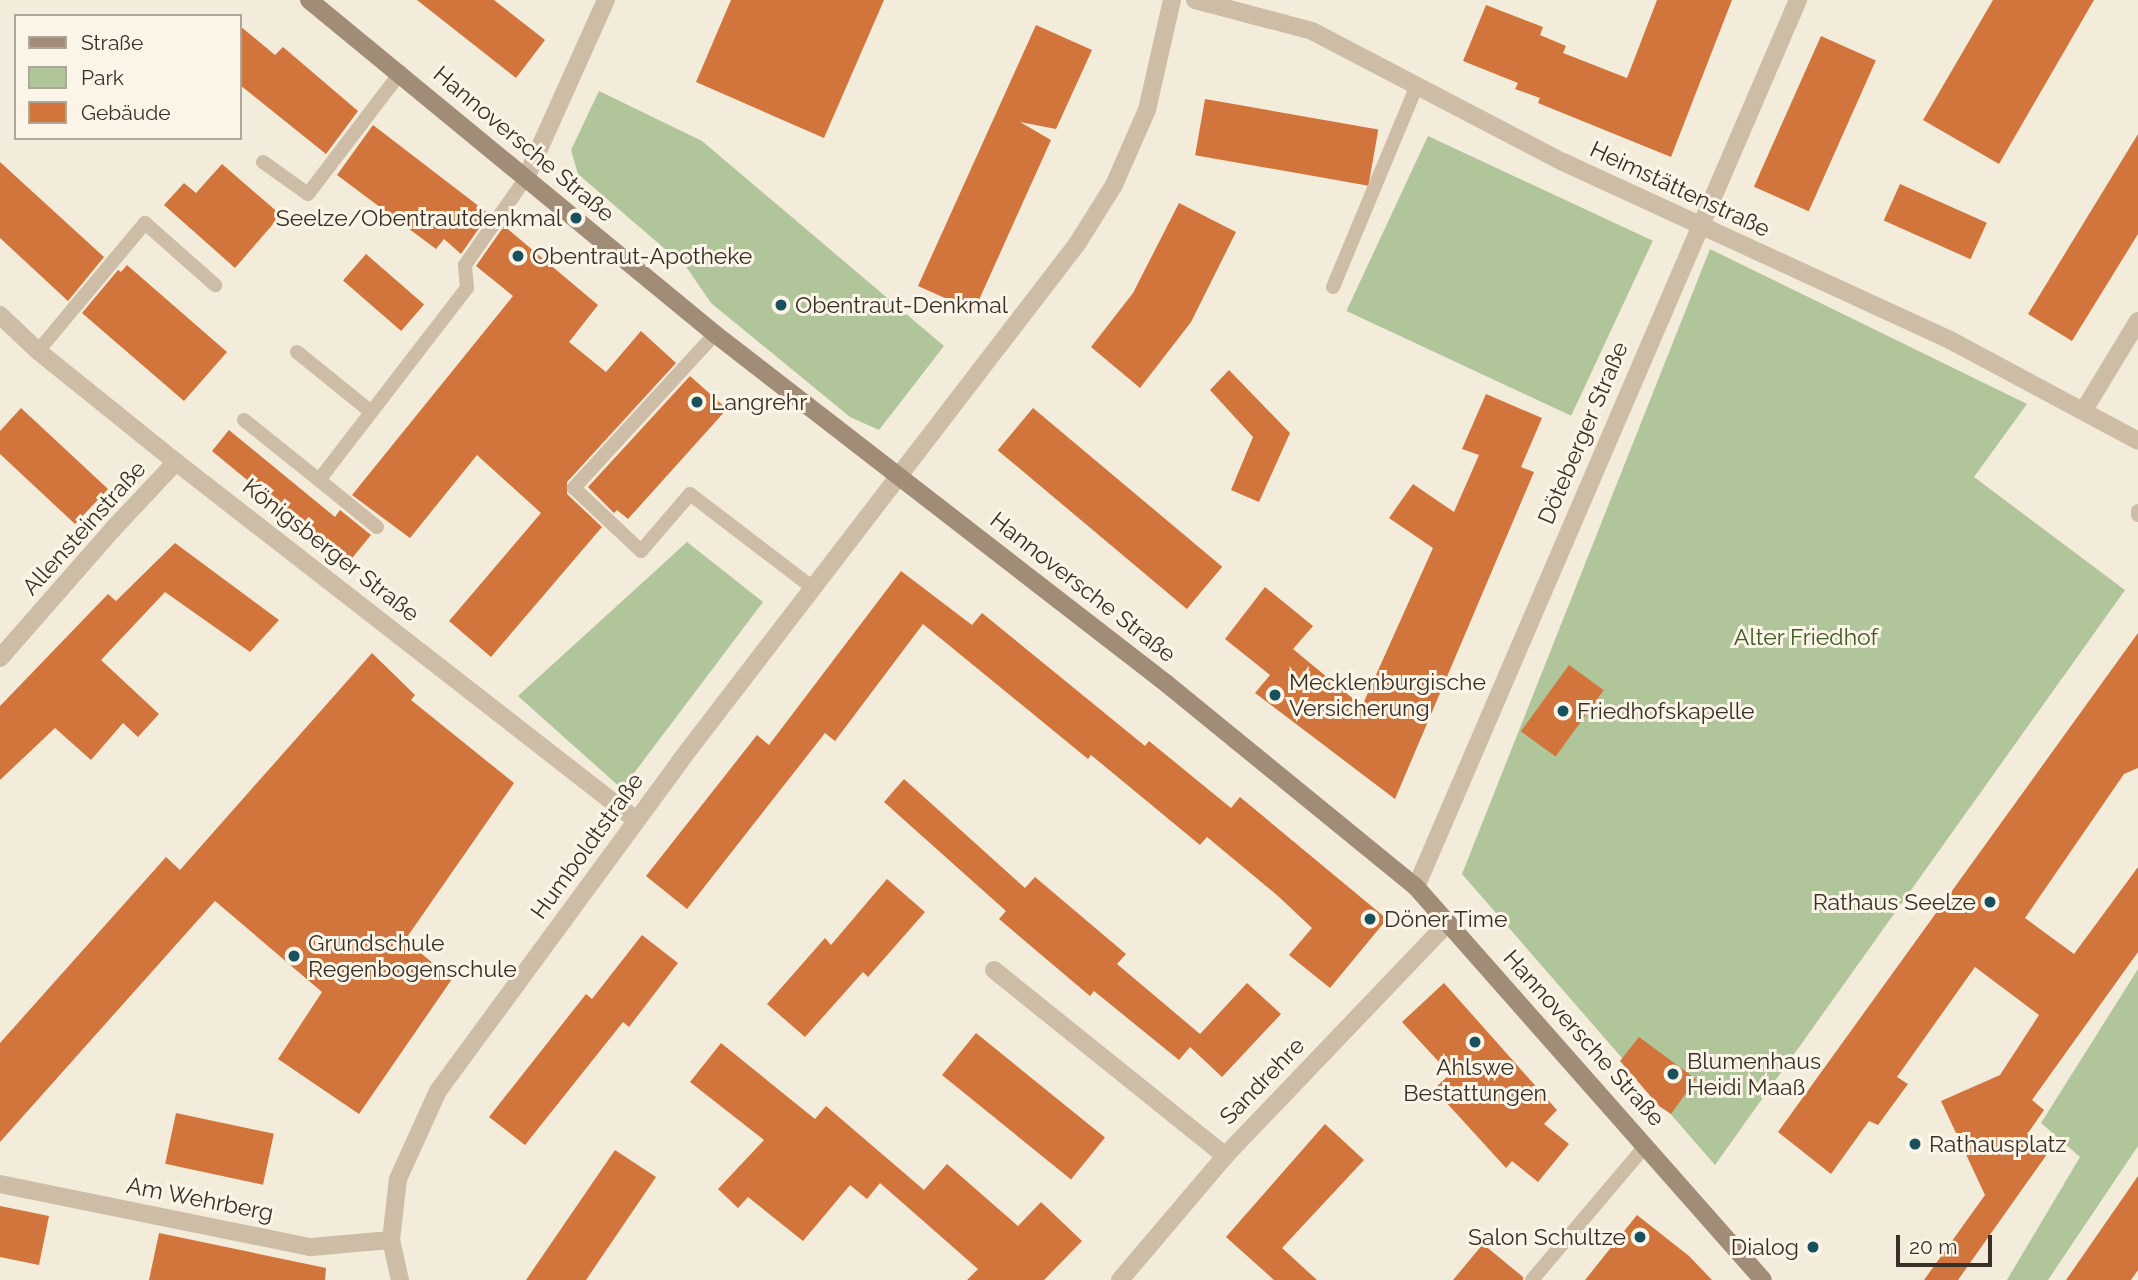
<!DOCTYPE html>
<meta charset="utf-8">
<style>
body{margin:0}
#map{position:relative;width:2138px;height:1280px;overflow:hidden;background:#f4ecdb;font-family:Raleway,sans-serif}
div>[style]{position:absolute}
.green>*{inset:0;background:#b0c599;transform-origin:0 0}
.building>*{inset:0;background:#d1753c;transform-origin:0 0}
.lane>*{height:14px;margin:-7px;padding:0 7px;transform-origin:7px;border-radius:7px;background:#cdbda6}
.street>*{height:18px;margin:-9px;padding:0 9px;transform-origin:9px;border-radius:9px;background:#cdbda6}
.secondary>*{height:18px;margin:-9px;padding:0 9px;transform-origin:9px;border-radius:9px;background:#a18c77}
.dots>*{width:19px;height:19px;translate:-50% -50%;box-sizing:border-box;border:4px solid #fbf5e8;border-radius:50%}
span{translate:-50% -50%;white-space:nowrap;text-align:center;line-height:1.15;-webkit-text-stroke:6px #fbf5e8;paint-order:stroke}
.street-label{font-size:23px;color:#392f27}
.poi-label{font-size:23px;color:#392f27}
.right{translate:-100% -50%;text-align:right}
.left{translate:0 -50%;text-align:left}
.park-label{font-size:23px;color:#415929}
.legend{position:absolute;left:14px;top:14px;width:228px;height:126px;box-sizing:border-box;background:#fbf5e8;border:2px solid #ada69b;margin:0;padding:9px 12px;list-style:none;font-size:21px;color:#392f27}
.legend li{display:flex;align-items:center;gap:14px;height:35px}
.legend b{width:35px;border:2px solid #ada69b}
.scale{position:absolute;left:1896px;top:1235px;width:96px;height:32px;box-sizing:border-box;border:4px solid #392f27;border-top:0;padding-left:9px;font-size:21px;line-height:24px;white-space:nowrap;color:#392f27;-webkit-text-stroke:5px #fbf5e8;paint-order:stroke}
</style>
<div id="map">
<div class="green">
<div style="clip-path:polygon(599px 91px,702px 141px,944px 346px,879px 430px,850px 417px,711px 303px,687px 268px,578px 174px,571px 150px)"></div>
<div style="left:1428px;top:136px;width:248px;height:193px;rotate:25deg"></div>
<div style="clip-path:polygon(1710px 249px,2027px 404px,1974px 477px,2125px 590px,1715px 1165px,1462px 874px)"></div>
<div style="clip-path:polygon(687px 542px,763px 602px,622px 789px,518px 696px)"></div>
<div style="clip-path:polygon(2138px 969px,2138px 1146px,2048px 1280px,2007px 1280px,2080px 1157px,2041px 1123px)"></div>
</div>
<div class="building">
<div style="clip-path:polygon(417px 0,494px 0,545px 40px,516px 78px)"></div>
<div style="clip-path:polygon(731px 0,884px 0,824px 138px,696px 82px)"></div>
<div style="clip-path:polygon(1657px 0,1732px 0,1671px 157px,1538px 103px,1540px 98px,1515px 89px,1518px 83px,1463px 61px,1486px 5px,1543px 27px,1540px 35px,1566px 46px,1563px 53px,1627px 78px)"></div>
<div style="clip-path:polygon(1993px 0,2094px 0,1999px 164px,1923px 120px)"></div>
<div style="clip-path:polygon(1036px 25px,1092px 50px,1056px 129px,1020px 122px,1051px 140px,974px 311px,918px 286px)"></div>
<div style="clip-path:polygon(240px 26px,275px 55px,283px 47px,358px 111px,326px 154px,240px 85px)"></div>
<div style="left:1821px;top:36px;width:60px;height:165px;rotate:24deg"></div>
<div style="left:1205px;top:99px;width:176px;height:57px;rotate:10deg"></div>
<div style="clip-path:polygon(373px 125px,489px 214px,461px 254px,444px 239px,436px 249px,337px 175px)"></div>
<div style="clip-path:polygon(2138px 134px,2138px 234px,2072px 341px,2028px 314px)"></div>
<div style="clip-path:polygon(0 162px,104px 257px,68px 301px,0 238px)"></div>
<div style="clip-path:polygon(222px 164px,281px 215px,235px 268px,164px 205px,184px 183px,196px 193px)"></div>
<div style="left:1900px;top:184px;width:95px;height:40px;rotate:24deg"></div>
<div style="clip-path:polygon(1179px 203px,1236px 232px,1191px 322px,1140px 388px,1091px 347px,1133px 293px)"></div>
<div style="clip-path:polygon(504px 226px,598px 305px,569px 342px,606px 372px,641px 331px,676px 363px,567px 482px,567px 494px,602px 527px,491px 657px,449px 621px,541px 513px,477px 455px,410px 538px,352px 495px,513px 296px,476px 266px)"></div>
<div style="left:366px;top:254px;width:77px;height:35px;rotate:41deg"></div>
<div style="clip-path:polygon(127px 265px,227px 352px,184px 401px,82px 313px,118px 270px,121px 272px)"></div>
<div style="clip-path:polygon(1229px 370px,1290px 433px,1259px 502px,1231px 490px,1253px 437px,1210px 390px)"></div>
<div style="clip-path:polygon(690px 376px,727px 409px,628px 519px,617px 510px,614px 513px,588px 487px)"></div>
<div style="clip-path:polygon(1486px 394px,1542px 418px,1521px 467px,1534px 472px,1395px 799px,1255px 693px,1270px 675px,1225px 639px,1265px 587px,1313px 626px,1293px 649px,1362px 706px,1433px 548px,1389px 518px,1413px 484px,1454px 512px,1479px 455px,1462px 449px)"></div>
<div style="clip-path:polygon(21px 408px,108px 489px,75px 524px,0 454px,0 431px)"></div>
<div style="left:1033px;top:408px;width:247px;height:55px;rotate:40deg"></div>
<div style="clip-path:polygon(229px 430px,335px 517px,340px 510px,371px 535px,348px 563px,212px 451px)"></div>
<div style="clip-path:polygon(175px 543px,279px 620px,250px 652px,165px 592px,101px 660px,159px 714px,138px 737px,123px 723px,91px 760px,55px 728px,0 780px,0 706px,108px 594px,116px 601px)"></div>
<div style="clip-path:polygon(901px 571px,972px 625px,982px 613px,1145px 746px,1149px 741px,1231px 808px,1240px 797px,1387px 919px,1330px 988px,1289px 955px,1312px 928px,1278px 896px,1207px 837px,1200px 845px,1091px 755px,1088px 759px,923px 624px,835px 741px,825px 733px,687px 909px,646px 876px,757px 735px,769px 745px)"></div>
<div style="clip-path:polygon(2138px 633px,2138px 768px,2124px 774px,2025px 918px,2074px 954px,2138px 867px,2138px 952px,2032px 1100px,2044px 1110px,2028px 1133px,2050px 1150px,1958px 1280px,1924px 1280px,1985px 1195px,1941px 1101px,2000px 1075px,2039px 1015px,1975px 967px,1897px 1077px,1908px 1084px,1878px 1125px,1869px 1121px,1831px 1174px,1778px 1132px)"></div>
<div style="clip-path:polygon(372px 653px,415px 695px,411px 700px,514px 783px,405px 940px,452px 979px,359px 1114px,278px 1059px,322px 992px,215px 901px,0 1142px,0 1043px,166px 857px,180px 870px)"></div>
<div style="left:1569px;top:665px;width:43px;height:82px;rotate:36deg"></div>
<div style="clip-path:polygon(904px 779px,1025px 888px,1035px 877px,1126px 954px,1117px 964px,1200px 1034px,1247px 983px,1281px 1014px,1222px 1077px,1190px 1047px,1179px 1060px,1094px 991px,1090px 996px,999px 919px,1006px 911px,884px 802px)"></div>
<div style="clip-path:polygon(887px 879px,925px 912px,868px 977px,863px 972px,805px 1037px,767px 1004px,825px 938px,831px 945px)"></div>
<div style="clip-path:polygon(642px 935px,678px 963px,629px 1027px,623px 1022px,525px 1145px,489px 1117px,586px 994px,592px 999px)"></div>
<div style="clip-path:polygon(1444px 983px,1557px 1110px,1544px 1124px,1569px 1144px,1538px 1182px,1512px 1161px,1506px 1168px,1434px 1089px,1450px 1074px,1402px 1022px)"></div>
<div style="left:976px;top:1033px;width:166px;height:54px;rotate:39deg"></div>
<div style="clip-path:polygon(1639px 1037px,1696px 1079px,1671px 1114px,1659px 1106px,1620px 1061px)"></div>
<div style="clip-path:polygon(721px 1043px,815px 1119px,826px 1106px,924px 1190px,947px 1164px,1018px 1226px,1041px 1202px,1082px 1241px,1044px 1280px,967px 1280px,978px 1269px,880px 1183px,867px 1199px,850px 1185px,803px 1241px,748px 1197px,738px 1208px,718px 1189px,764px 1140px,690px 1082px)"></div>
<div style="left:176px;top:1113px;width:100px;height:52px;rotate:12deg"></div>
<div style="clip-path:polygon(1325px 1124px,1364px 1160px,1282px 1248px,1317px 1280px,1274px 1280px,1226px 1237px)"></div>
<div style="clip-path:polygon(615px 1150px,656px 1177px,586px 1280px,526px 1280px)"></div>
<div style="clip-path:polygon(2138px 1176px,2138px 1270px,2131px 1280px,2066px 1280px)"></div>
<div style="clip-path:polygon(0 1206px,49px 1216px,39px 1265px,0 1257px)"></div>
<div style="clip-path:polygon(1637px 1215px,1689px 1256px,1712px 1280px,1585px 1280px)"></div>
<div style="clip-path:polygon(159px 1233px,326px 1268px,325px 1280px,149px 1280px)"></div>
<div style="clip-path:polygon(1483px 1244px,1523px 1277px,1523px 1280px,1453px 1280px)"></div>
</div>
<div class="lane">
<div style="left:263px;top:162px;width:55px;rotate:35.4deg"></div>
<div style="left:308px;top:194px;width:153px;rotate:-52.7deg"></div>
<div style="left:1333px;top:287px;width:219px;rotate:-67.4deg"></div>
<div style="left:715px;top:334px;width:209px;rotate:132.5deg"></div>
<div style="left:574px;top:488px;width:92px;rotate:43.2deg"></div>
<div style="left:641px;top:551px;width:75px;rotate:-49.3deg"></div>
<div style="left:690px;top:494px;width:155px;rotate:37.4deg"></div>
<div style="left:38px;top:351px;width:167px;rotate:-50.1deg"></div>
<div style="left:145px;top:223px;width:94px;rotate:41.5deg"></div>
<div style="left:297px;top:352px;width:95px;rotate:39deg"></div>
<div style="left:244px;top:420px;width:96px;rotate:38.7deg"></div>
<div style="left:2138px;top:511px;width:4px;rotate:90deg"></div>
<div style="left:377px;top:527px;width:75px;rotate:-141deg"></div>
<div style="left:319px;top:480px;width:242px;rotate:-52.4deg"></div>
<div style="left:467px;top:288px;width:23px;rotate:-95deg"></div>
<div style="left:465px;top:265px;width:106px;rotate:-55deg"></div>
<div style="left:1532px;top:1280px;width:177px;rotate:-49.8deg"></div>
</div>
<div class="street">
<div style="left:1195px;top:0;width:121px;rotate:14.8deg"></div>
<div style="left:1312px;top:31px;width:283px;rotate:27.6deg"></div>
<div style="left:1563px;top:162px;width:426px;rotate:24.7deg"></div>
<div style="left:1950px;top:340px;width:213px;rotate:28.2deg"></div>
<div style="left:526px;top:178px;width:195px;rotate:-65.8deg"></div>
<div style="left:0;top:315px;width:52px;rotate:43.5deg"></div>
<div style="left:38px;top:351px;width:177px;rotate:38.8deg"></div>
<div style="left:176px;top:462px;width:583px;rotate:37.89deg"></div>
<div style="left:2084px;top:410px;width:104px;rotate:-58.8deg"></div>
<div style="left:0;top:658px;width:171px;rotate:-48.8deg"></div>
<div style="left:113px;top:529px;width:92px;rotate:-46.8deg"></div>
<div style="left:1416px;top:887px;width:966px;rotate:-66.7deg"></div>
<div style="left:994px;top:970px;width:297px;rotate:38.8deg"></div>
<div style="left:0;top:1184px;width:317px;rotate:11.5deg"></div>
<div style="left:311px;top:1247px;width:80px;rotate:-5deg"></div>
<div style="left:400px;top:1280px;width:41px;rotate:-102.7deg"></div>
<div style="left:391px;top:1240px;width:61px;rotate:-83.5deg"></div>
<div style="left:398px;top:1179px;width:97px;rotate:-65.6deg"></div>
<div style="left:438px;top:1091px;width:409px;rotate:-53.7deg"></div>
<div style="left:680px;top:761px;width:652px;rotate:-52.48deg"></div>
<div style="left:1077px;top:244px;width:70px;rotate:-57.9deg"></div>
<div style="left:1114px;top:185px;width:82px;rotate:-66.3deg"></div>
<div style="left:1147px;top:110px;width:113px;rotate:-77.2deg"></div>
<div style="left:1120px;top:1280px;width:162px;rotate:-49.7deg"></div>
<div style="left:1225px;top:1156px;width:323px;rotate:-46.3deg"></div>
</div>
<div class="secondary">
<div style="left:309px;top:0;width:526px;rotate:39.44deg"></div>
<div style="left:715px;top:334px;width:572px;rotate:37.75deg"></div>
<div style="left:1167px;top:684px;width:321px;rotate:39.2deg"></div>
<div style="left:1416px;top:887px;width:524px;rotate:48.56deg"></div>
</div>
<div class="dots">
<div style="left:576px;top:218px;background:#19505e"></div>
<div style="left:518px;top:256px;background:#19505e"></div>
<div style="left:781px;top:305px;background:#19505e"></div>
<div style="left:697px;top:402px;background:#19505e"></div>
<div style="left:1275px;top:695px;background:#19505e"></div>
<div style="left:1563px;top:711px;background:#19505e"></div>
<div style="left:1990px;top:902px;background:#19505e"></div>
<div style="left:1370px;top:919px;background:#19505e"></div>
<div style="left:294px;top:956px;background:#19505e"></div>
<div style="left:1475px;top:1042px;background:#19505e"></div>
<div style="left:1673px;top:1074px;background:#19505e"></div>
<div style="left:1915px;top:1144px;background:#19505e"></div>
<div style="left:1640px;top:1237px;background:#19505e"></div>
<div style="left:1813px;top:1247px;background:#19505e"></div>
</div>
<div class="street-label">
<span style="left:524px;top:144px;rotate:40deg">Hannoversche Straße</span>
<span style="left:1680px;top:189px;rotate:25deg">Heimstättenstraße</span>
<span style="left:1583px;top:433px;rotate:-67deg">Döteberger Straße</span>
<span style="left:84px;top:528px;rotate:-48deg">Allensteinstraße</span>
<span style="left:331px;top:550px;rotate:38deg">Königsberger Straße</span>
<span style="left:1083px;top:587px;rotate:38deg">Hannoversche Straße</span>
<span style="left:587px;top:846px;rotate:-54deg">Humboldtstraße</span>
<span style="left:1584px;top:1038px;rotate:48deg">Hannoversche Straße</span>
<span style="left:1262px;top:1081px;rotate:-46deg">Sandrehre</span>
<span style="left:200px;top:1199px;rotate:11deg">Am Wehrberg</span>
</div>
<div class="poi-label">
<span class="right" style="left:562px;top:218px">Seelze/Obentrautdenkmal</span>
<span class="left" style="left:532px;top:256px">Obentraut-Apotheke</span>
<span class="left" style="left:795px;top:305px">Obentraut-Denkmal</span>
<span class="left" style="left:711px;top:402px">Langrehr</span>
<span class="left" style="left:1289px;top:695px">Mecklenburgische<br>Versicherung</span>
<span class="left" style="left:1577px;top:711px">Friedhofskapelle</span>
<span class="right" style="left:1976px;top:902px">Rathaus Seelze</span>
<span class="left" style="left:1384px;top:919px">Döner Time</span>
<span class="left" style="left:308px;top:956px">Grundschule<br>Regenbogenschule</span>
<span class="left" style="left:1687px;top:1074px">Blumenhaus<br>Heidi Maaß</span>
<span style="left:1475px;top:1080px">Ahlswe<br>Bestattungen</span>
<span class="left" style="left:1929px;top:1144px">Rathausplatz</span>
<span class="right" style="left:1626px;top:1237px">Salon Schultze</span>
<span class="right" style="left:1799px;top:1247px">Dialog</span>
</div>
<div class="park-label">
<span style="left:1806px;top:637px">Alter Friedhof</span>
</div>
<ul class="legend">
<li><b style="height:9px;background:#a18c77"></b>Straße</li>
<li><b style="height:19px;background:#b0c599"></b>Park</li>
<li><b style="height:19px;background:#d1753c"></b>Gebäude</li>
</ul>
<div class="scale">20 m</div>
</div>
